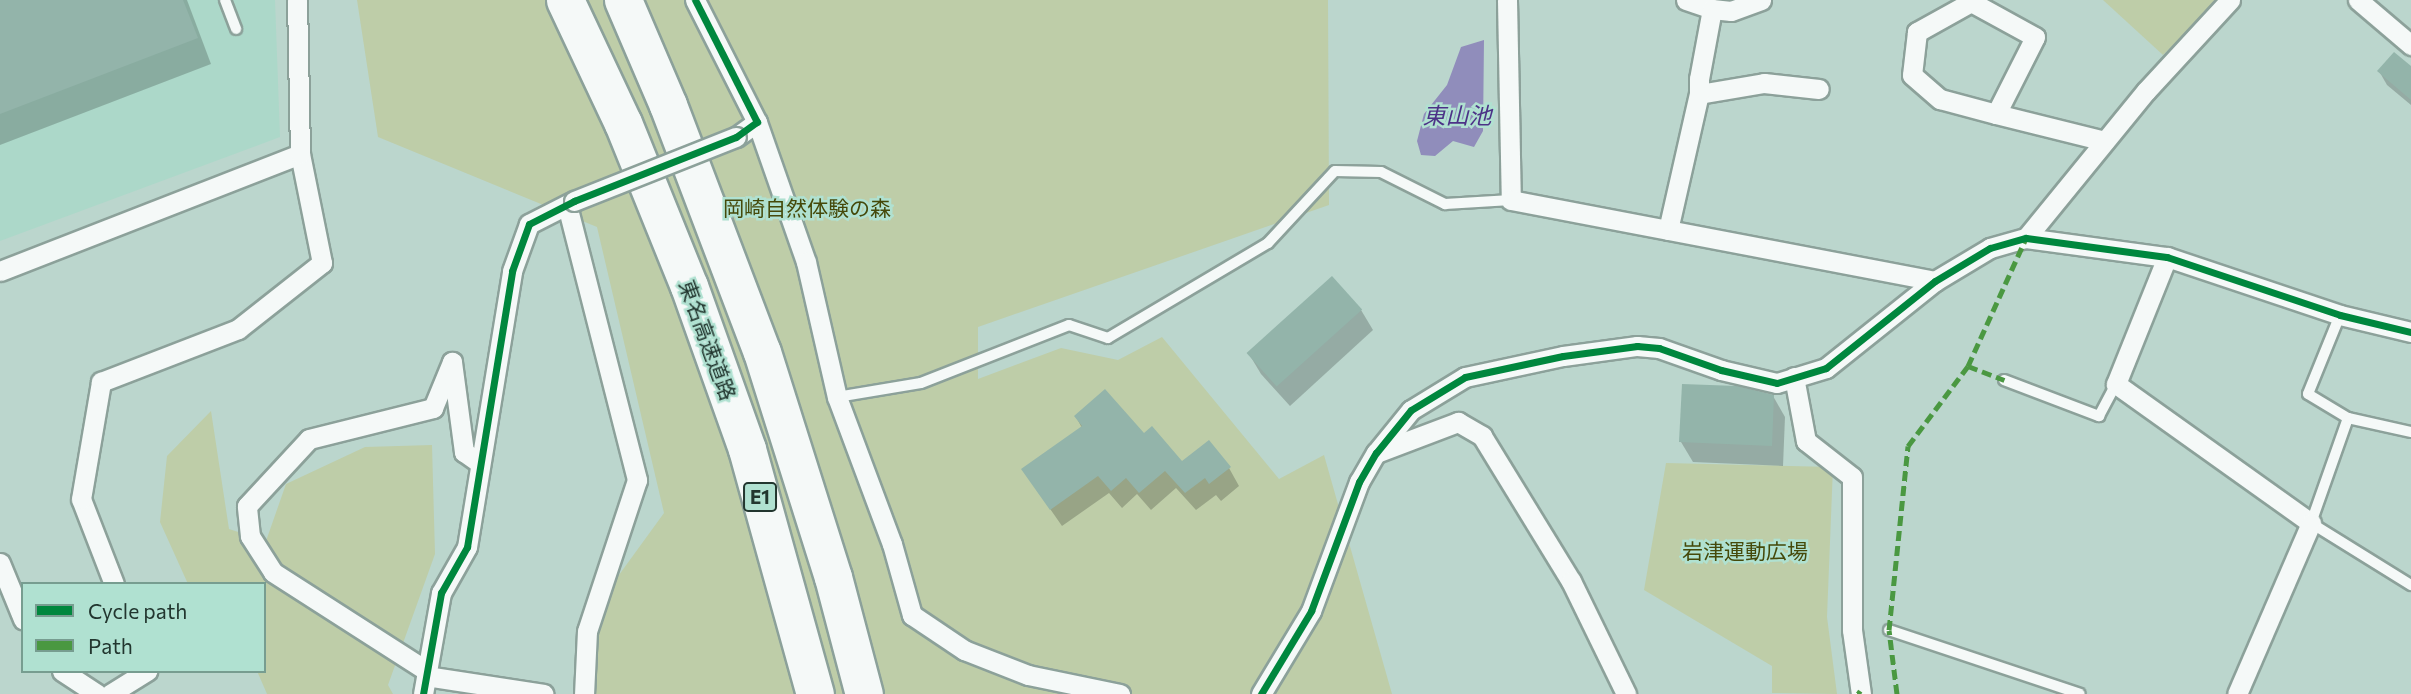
<!DOCTYPE html>
<meta charset="utf-8">
<style>
body{margin:0}
#map{position:relative;width:2411px;height:694px;overflow:hidden;background:#bbd6cd;font-family:Commissioner,"Noto Sans JP",sans-serif}
div>[style]{position:absolute}
.built>*{inset:0;background:#acd8c9}
.green>*{inset:0;background:#becda8}
.water>*{inset:0;background:#908dbb}
.shadow>*{inset:0;background:#0003}
.building>*{inset:0;background:#93b4aa;transform-origin:0 0}
.roads{filter:drop-shadow(2px 0 #8ca19a) drop-shadow(-2px 0 #8ca19a) drop-shadow(0 2px #8ca19a) drop-shadow(0 -2px #8ca19a)}
.service>*{height:10px;margin:-5px;padding:0 5px;transform-origin:5px;border-radius:5px;background:#f5f9f8}
.minor>*{height:19px;margin:-9.5px;padding:0 9.5px;transform-origin:9.5px;border-radius:9.5px;background:#f5f9f8}
.motorway>*{height:37px;margin:-18.5px;padding:0 18.5px;transform-origin:18.5px;border-radius:18.5px;background:#f5f9f8}
.bridges{filter:drop-shadow(2px 0 #8ca19a) drop-shadow(-2px 0 #8ca19a) drop-shadow(0 2px #8ca19a) drop-shadow(0 -2px #8ca19a)}
.minor-bridge>*{height:19px;margin:-9.5px;padding:0 9.5px;transform-origin:9.5px;border-radius:9.5px;background:#f5f9f8}
.quiet>*{height:5px;margin-top:-2.5px;transform-origin:0;background:repeating-linear-gradient(90deg,#4a9841 0 10px,transparent 0 15px)}
.cycleway>*{height:7px;margin:-3.5px;padding:0 3.5px;transform-origin:3.5px;border-radius:3.5px;background:#00873e}
span{translate:-50% -50%;white-space:nowrap;text-align:center;line-height:1.15;-webkit-text-stroke:5px #b0e1d1;paint-order:stroke}
.shield-label span{padding:2px 5px;background:#b0e1d1;border:2px solid;border-radius:5px;-webkit-text-stroke-width:0}
.shield-label{font-size:19px;color:#22362f;font-weight:700}
.park-label{font-size:21px;color:#45490a}
.street-label{font-size:21px;color:#22362f}
.water-label{font-size:23px;color:#4c3287;font-style:italic}
.legend{position:absolute;left:21px;top:582px;width:245px;height:91px;box-sizing:border-box;background:#b0e1d1;border:2px solid #779d90;margin:0;padding:9px 12px;list-style:none;font-size:21px;color:#22362f}
.legend li{display:flex;align-items:center;gap:14px;height:35px}
.legend b{width:35px;border:2px solid #779d90}
</style>
<div id="map">
<div class="built">
<div style="clip-path:polygon(0 0,275px 0,280px 137px,0 241px)"></div>
</div>
<div class="green">
<div style="clip-path:polygon(357px 0,1328px 0,1329px 205px,978px 327px,978px 379px,1061px 348px,1118px 360px,1162px 337px,1279px 479px,1324px 455px,1392px 694px,574px 694px,579px 630px,664px 513px,597px 227px,378px 137px)"></div>
<div style="clip-path:polygon(2103px 0,2219px 0,2163px 55px)"></div>
<div style="clip-path:polygon(211px 411px,229px 529px,266px 541px,286px 484px,365px 447px,432px 445px,435px 554px,388px 685px,393px 694px,267px 694px,257px 671px,264px 671px,264px 584px,188px 584px,160px 522px,167px 456px)"></div>
<div style="clip-path:polygon(1666px 463px,1833px 467px,1827px 617px,1837px 694px,1772px 693px,1772px 666px,1644px 590px)"></div>
</div>
<div class="water">
<div style="clip-path:polygon(1484px 40px,1483px 131px,1474px 147px,1453px 141px,1435px 156px,1421px 155px,1417px 141px,1424px 114px,1447px 85px,1461px 47px)"></div>
</div>
<div class="shadow">
<div style="clip-path:polygon(0 0,187px 0,211px 64px,0 145px)"></div>
<div style="clip-path:polygon(2411px 68px,2411px 105px,2387px 85px,2379px 71px)"></div>
<div style="clip-path:polygon(1332px 278px,1361px 310px,1373px 330px,1290px 406px,1261px 374px,1249px 354px)"></div>
<div style="clip-path:polygon(1773px 396px,1785px 417px,1783px 466px,1693px 462px,1681px 442px)"></div>
<div style="clip-path:polygon(1076px 417px,1144px 435px,1182px 463px,1229px 468px,1239px 486px,1221px 501px,1216px 495px,1196px 510px,1176px 488px,1151px 510px,1137px 494px,1122px 508px,1109px 493px,1062px 526px,1023px 470px,1082px 428px)"></div>
</div>
<div class="building">
<div style="clip-path:polygon(0 0,183px 0,198px 38px,0 114px)"></div>
<div style="clip-path:polygon(2394px 52px,2411px 66px,2411px 100px,2377px 71px)"></div>
<div style="left:1332px;top:276px;width:45px;height:115px;rotate:48deg"></div>
<div style="clip-path:polygon(1682px 384px,1737px 386px,1774px 395px,1772px 446px,1679px 442px)"></div>
<div style="clip-path:polygon(1105px 389px,1144px 433px,1152px 426px,1182px 461px,1209px 440px,1231px 467px,1209px 484px,1205px 478px,1185px 493px,1165px 471px,1139px 493px,1126px 478px,1111px 491px,1098px 476px,1050px 510px,1021px 469px,1082px 426px,1074px 416px)"></div>
</div>
<div class="roads">
<div class="service">
<div style="left:225px;top:0;width:31px;rotate:69deg"></div>
<div style="left:2340px;top:315px;width:85px;rotate:112.1deg"></div>
<div style="left:2308px;top:394px;width:47px;rotate:31deg"></div>
<div style="left:2348px;top:418px;width:111px;rotate:109.4deg"></div>
<div style="left:2311px;top:523px;width:118px;rotate:31.8deg"></div>
<div style="left:2004px;top:380px;width:102px;rotate:20.8deg"></div>
<div style="left:2099px;top:416px;width:36px;rotate:-62deg"></div>
<div style="left:837px;top:397px;width:85px;rotate:-9.5deg"></div>
<div style="left:921px;top:383px;width:159px;rotate:-21.4deg"></div>
<div style="left:1069px;top:325px;width:41px;rotate:18.4deg"></div>
<div style="left:1108px;top:338px;width:186px;rotate:-30.7deg"></div>
<div style="left:1268px;top:243px;width:98px;rotate:-47.1deg"></div>
<div style="left:1335px;top:171px;width:46px;rotate:1.2deg"></div>
<div style="left:1381px;top:172px;width:72px;rotate:26.6deg"></div>
<div style="left:1445px;top:204px;width:66px;rotate:-3.5deg"></div>
<div style="left:2348px;top:418px;width:65px;rotate:12.5deg"></div>
<div style="left:1889px;top:630px;width:201px;rotate:18.5deg"></div>
</div>
<div class="minor">
<div style="left:695px;top:0;width:137px;rotate:63.1deg"></div>
<div style="left:757px;top:122px;width:26px;rotate:144deg"></div>
<div style="left:1507px;top:0;width:200px;rotate:88.9deg"></div>
<div style="left:1511px;top:200px;width:432px;rotate:10.8deg"></div>
<div style="left:1686px;top:0;width:28px;rotate:19deg"></div>
<div style="left:2358px;top:0;width:70px;rotate:40.3deg"></div>
<div style="left:1699px;top:94px;width:66px;rotate:-9.6deg"></div>
<div style="left:1764px;top:83px;width:55px;rotate:6.2deg"></div>
<div style="left:1996px;top:114px;width:86px;rotate:-63.1deg"></div>
<div style="left:2035px;top:37px;width:73px;rotate:-151.3deg"></div>
<div style="left:1971px;top:2px;width:62px;rotate:150.9deg"></div>
<div style="left:1917px;top:32px;width:43px;rotate:96.6deg"></div>
<div style="left:1912px;top:75px;width:37px;rotate:41deg"></div>
<div style="left:1940px;top:99px;width:58px;rotate:15deg"></div>
<div style="left:1996px;top:114px;width:112px;rotate:13.9deg"></div>
<div style="left:757px;top:122px;width:148px;rotate:70.7deg"></div>
<div style="left:806px;top:262px;width:139px;rotate:77.1deg"></div>
<div style="left:837px;top:397px;width:157px;rotate:69.5deg"></div>
<div style="left:892px;top:544px;width:74px;rotate:74.3deg"></div>
<div style="left:912px;top:615px;width:63px;rotate:33.9deg"></div>
<div style="left:964px;top:650px;width:69px;rotate:21.3deg"></div>
<div style="left:1028px;top:675px;width:94px;rotate:11.7deg"></div>
<div style="left:567px;top:205px;width:284px;rotate:75.7deg"></div>
<div style="left:637px;top:480px;width:159px;rotate:108.3deg"></div>
<div style="left:587px;top:631px;width:63px;rotate:92.7deg"></div>
<div style="left:1668px;top:230px;width:139px;rotate:-77.2deg"></div>
<div style="left:1699px;top:94px;width:15px;rotate:-90deg"></div>
<div style="left:1699px;top:79px;width:71px;rotate:-79.5deg"></div>
<div style="left:1712px;top:9px;width:19px;rotate:6deg"></div>
<div style="left:1731px;top:11px;width:32px;rotate:-20deg"></div>
<div style="left:2026px;top:238px;width:190px;rotate:-50.8deg"></div>
<div style="left:2146px;top:91px;width:124px;rotate:-47.3deg"></div>
<div style="left:2167px;top:257px;width:137px;rotate:111.9deg"></div>
<div style="left:2116px;top:384px;width:239px;rotate:35.5deg"></div>
<div style="left:2311px;top:523px;width:186px;rotate:113.4deg"></div>
<div style="left:0;top:271px;width:322px;rotate:-21.3deg"></div>
<div style="left:1794px;top:377px;width:65px;rotate:79.4deg"></div>
<div style="left:1806px;top:441px;width:58px;rotate:38deg"></div>
<div style="left:1852px;top:477px;width:153px;rotate:90deg"></div>
<div style="left:1852px;top:630px;width:65px;rotate:82deg"></div>
<div style="left:1376px;top:453px;width:88px;rotate:-20.7deg"></div>
<div style="left:1458px;top:422px;width:28px;rotate:30deg"></div>
<div style="left:1482px;top:436px;width:170px;rotate:58.5deg"></div>
<div style="left:1571px;top:581px;width:126px;rotate:64deg"></div>
<div style="left:0;top:563px;width:61px;rotate:67.7deg"></div>
<div style="left:114px;top:584px;width:91px;rotate:-111.2deg"></div>
<div style="left:81px;top:499px;width:119px;rotate:-80.3deg"></div>
<div style="left:101px;top:382px;width:147px;rotate:-21.1deg"></div>
<div style="left:238px;top:329px;width:107px;rotate:-38.2deg"></div>
<div style="left:322px;top:263px;width:111px;rotate:-101.4deg"></div>
<div style="left:300px;top:154px;width:154px;rotate:-91.1deg"></div>
<div style="left:62px;top:671px;width:42px;rotate:33.3deg"></div>
<div style="left:427px;top:671px;width:183px;rotate:-147.3deg"></div>
<div style="left:273px;top:572px;width:43px;rotate:-122.6deg"></div>
<div style="left:250px;top:536px;width:30px;rotate:-96deg"></div>
<div style="left:247px;top:506px;width:91px;rotate:-47.2deg"></div>
<div style="left:309px;top:439px;width:128px;rotate:-14deg"></div>
<div style="left:433px;top:408px;width:50px;rotate:-67.6deg"></div>
<div style="left:452px;top:362px;width:91px;rotate:82.4deg"></div>
<div style="left:464px;top:452px;width:19px;rotate:35deg"></div>
<div style="left:426px;top:676px;width:119px;rotate:8.7deg"></div>
<div style="left:110px;top:694px;width:44px;rotate:-31.9deg"></div>
<div style="left:423px;top:694px;width:103px;rotate:-79.9deg"></div>
<div style="left:441px;top:593px;width:53px;rotate:-60.5deg"></div>
<div style="left:467px;top:547px;width:280px;rotate:-80.7deg"></div>
<div style="left:512px;top:271px;width:50px;rotate:-70.1deg"></div>
<div style="left:529px;top:224px;width:51px;rotate:-27.1deg"></div>
<div style="left:1261px;top:694px;width:97px;rotate:-58.9deg"></div>
<div style="left:1311px;top:611px;width:138px;rotate:-69.6deg"></div>
<div style="left:1359px;top:482px;width:34px;rotate:-60deg"></div>
<div style="left:1376px;top:453px;width:55px;rotate:-50.9deg"></div>
<div style="left:1411px;top:410px;width:63px;rotate:-31.4deg"></div>
<div style="left:1465px;top:377px;width:100px;rotate:-12.1deg"></div>
<div style="left:1563px;top:356px;width:75px;rotate:-7.7deg"></div>
<div style="left:1637px;top:346px;width:22px;rotate:5deg"></div>
<div style="left:1659px;top:348px;width:66px;rotate:19.5deg"></div>
<div style="left:1721px;top:370px;width:57px;rotate:13.1deg"></div>
<div style="left:1777px;top:383px;width:51px;rotate:-17deg"></div>
<div style="left:1826px;top:368px;width:139px;rotate:-38.6deg"></div>
<div style="left:1935px;top:281px;width:64px;rotate:-31deg"></div>
<div style="left:1990px;top:248px;width:37px;rotate:-16deg"></div>
<div style="left:2026px;top:238px;width:142px;rotate:7.7deg"></div>
<div style="left:2167px;top:257px;width:182px;rotate:18.5deg"></div>
<div style="left:2340px;top:315px;width:73px;rotate:13.5deg"></div>
</div>
<div class="motorway">
<div style="left:565px;top:0;width:136px;rotate:64.8deg"></div>
<div style="left:623px;top:123px;width:176px;rotate:68deg"></div>
<div style="left:689px;top:286px;width:173px;rotate:70.4deg"></div>
<div style="left:747px;top:449px;width:254px;rotate:74.5deg"></div>
<div style="left:623px;top:0;width:114px;rotate:66.8deg"></div>
<div style="left:668px;top:105px;width:264px;rotate:69.2deg"></div>
<div style="left:762px;top:352px;width:236px;rotate:72.5deg"></div>
<div style="left:833px;top:577px;width:121px;rotate:75.2deg"></div>
</div>
</div>
<div class="bridges">
<div class="minor-bridge">
<div style="left:574px;top:201px;width:174px;rotate:-21.6deg"></div>
</div>
</div>
<div class="quiet">
<div style="left:1968px;top:366px;width:39px;rotate:21deg"></div>
<div style="left:1858px;top:694px;width:4px;rotate:-56deg"></div>
<div style="left:1897px;top:694px;width:64px;rotate:-97.1deg"></div>
<div style="left:1889px;top:630px;width:185px;rotate:-84.1deg"></div>
<div style="left:1908px;top:446px;width:100px;rotate:-53.1deg"></div>
<div style="left:1968px;top:366px;width:141px;rotate:-65.6deg"></div>
</div>
<div class="cycleway">
<div style="left:423px;top:694px;width:103px;rotate:-79.9deg"></div>
<div style="left:441px;top:593px;width:53px;rotate:-60.5deg"></div>
<div style="left:467px;top:547px;width:280px;rotate:-80.7deg"></div>
<div style="left:512px;top:271px;width:50px;rotate:-70.1deg"></div>
<div style="left:529px;top:224px;width:51px;rotate:-27.1deg"></div>
<div style="left:574px;top:201px;width:174px;rotate:-21.6deg"></div>
<div style="left:736px;top:137px;width:26px;rotate:-36deg"></div>
<div style="left:757px;top:122px;width:137px;rotate:-116.9deg"></div>
<div style="left:1261px;top:694px;width:97px;rotate:-58.9deg"></div>
<div style="left:1311px;top:611px;width:138px;rotate:-69.6deg"></div>
<div style="left:1359px;top:482px;width:34px;rotate:-60deg"></div>
<div style="left:1376px;top:453px;width:55px;rotate:-50.9deg"></div>
<div style="left:1411px;top:410px;width:63px;rotate:-31.4deg"></div>
<div style="left:1465px;top:377px;width:100px;rotate:-12.1deg"></div>
<div style="left:1563px;top:356px;width:75px;rotate:-7.7deg"></div>
<div style="left:1637px;top:346px;width:22px;rotate:5deg"></div>
<div style="left:1659px;top:348px;width:66px;rotate:19.5deg"></div>
<div style="left:1721px;top:370px;width:57px;rotate:13.1deg"></div>
<div style="left:1777px;top:383px;width:51px;rotate:-17deg"></div>
<div style="left:1826px;top:368px;width:139px;rotate:-38.6deg"></div>
<div style="left:1935px;top:281px;width:64px;rotate:-31deg"></div>
<div style="left:1990px;top:248px;width:37px;rotate:-16deg"></div>
<div style="left:2026px;top:238px;width:142px;rotate:7.7deg"></div>
<div style="left:2167px;top:257px;width:182px;rotate:18.5deg"></div>
<div style="left:2340px;top:315px;width:73px;rotate:13.5deg"></div>
</div>
<div class="shield-label">
<span style="left:760px;top:497px">E1</span>
</div>
<div class="park-label">
<span style="left:807px;top:208px">岡崎自然体験の森</span>
<span style="left:1745px;top:551px">岩津運動広場</span>
</div>
<div class="street-label">
<span style="left:708px;top:340px;rotate:70deg">東名高速道路</span>
</div>
<div class="water-label">
<span style="left:1457px;top:115px">東山池</span>
</div>
<ul class="legend">
<li><b style="height:9px;background:#00873e"></b>Cycle path</li>
<li><b style="height:9px;background:#4a9841"></b>Path</li>
</ul>
</div>
